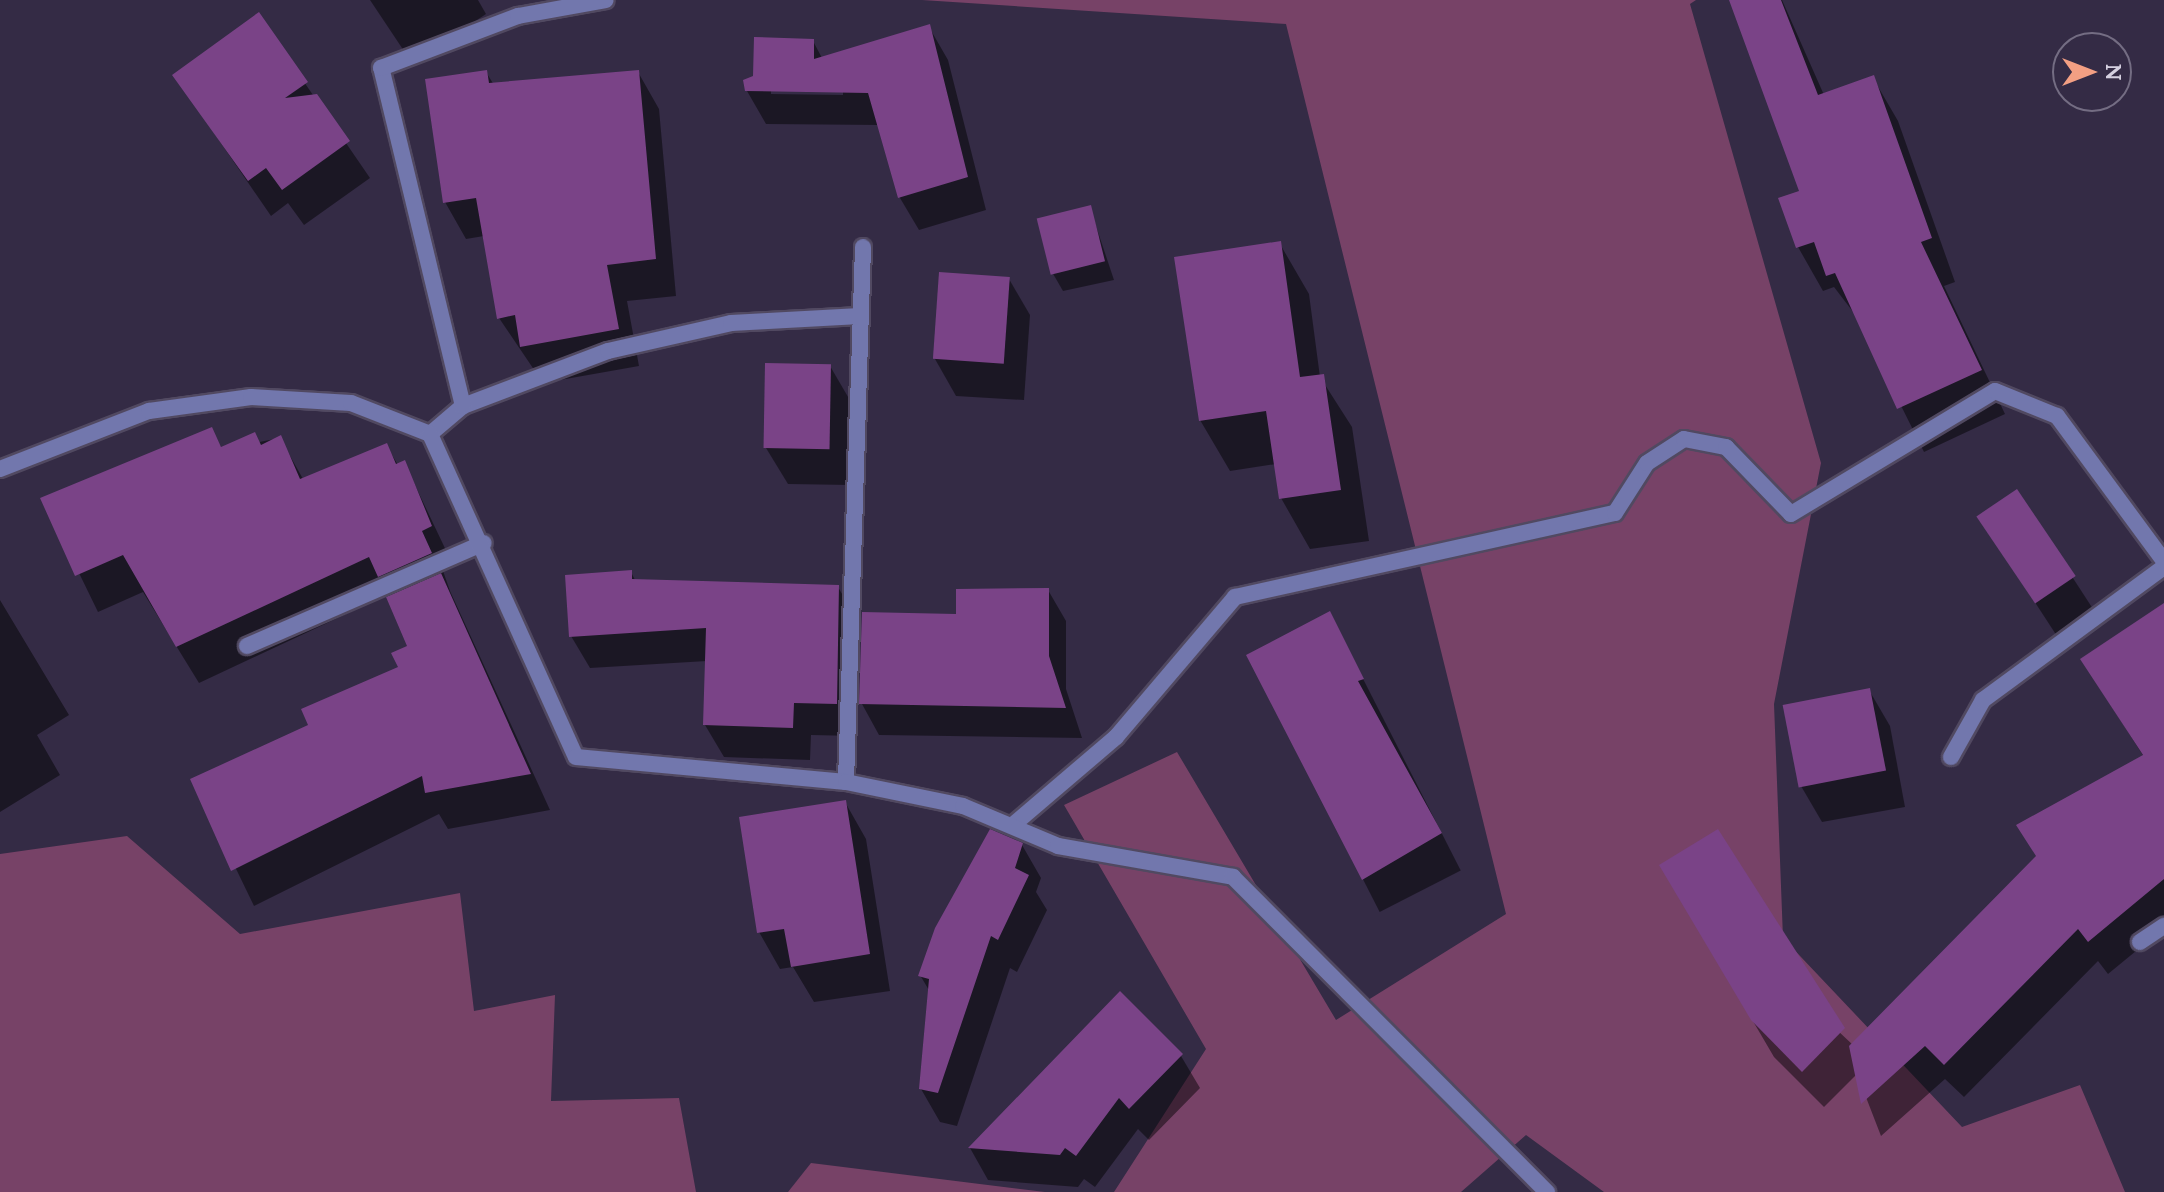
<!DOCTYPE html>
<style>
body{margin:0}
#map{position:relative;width:2164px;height:1192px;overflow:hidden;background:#342b45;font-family:Lora,serif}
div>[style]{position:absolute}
.green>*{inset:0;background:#774267}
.shadow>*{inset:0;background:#0007;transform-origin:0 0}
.building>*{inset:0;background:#7a4387;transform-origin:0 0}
.roads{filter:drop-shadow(2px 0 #514961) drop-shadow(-2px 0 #514961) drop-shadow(0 2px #514961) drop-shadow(0 -2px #514961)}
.lane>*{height:16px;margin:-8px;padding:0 8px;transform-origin:8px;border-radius:8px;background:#7277ad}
.street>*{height:16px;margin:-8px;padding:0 8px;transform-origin:8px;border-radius:8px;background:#7277ad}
span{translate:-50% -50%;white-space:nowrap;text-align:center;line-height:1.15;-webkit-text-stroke:6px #342b45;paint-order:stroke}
.north{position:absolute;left:2052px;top:32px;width:80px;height:80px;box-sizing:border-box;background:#342b45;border:2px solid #746d83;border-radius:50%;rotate:90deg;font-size:22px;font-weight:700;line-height:32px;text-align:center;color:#d5d0e0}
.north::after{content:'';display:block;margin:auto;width:28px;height:36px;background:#f39f83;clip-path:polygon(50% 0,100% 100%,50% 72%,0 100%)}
</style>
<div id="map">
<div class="green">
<div style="clip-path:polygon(922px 0,1696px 0,1690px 4px,1821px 463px,1774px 704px,1783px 938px,1962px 1127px,2080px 1085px,2125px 1192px,1604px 1192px,1526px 1135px,1461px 1192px,1114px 1192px,1206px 1049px,1064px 805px,1177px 752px,1336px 1020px,1506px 914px,1286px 24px)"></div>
<div style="clip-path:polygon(127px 836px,240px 934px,460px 893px,474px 1011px,555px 995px,551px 1101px,679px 1098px,696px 1192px,0 1192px,0 854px)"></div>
<div style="clip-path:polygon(811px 1163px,1045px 1192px,788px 1192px)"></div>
</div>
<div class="shadow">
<div style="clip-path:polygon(370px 0,478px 0,486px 14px,412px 63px)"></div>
<div style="clip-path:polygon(1735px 0,1782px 0,1824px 95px,1873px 78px,1898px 121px,1955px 282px,1944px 286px,2005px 414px,1924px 452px,1857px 317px,1834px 287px,1823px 291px,1798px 247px,1781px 200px,1802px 192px)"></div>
<div style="clip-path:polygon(258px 15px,370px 178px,304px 225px,288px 203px,271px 216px,175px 76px)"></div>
<div style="clip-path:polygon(evenodd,929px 27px,948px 60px,986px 210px,919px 230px,900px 198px,879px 125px,766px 124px,747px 91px,813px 41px,822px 58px,929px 27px,771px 90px,843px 91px,843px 95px,771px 94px,771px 90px)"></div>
<div style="clip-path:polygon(486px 72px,494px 85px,638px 72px,659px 109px,676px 296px,627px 301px,639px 366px,543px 383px,499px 318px,484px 236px,466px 239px,445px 202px)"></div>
<div style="clip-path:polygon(1090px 208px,1114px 280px,1063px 291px,1052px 272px)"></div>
<div style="clip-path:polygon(1280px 244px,1309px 294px,1320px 377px,1352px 427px,1369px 541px,1310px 549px,1281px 498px,1276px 464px,1230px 471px,1200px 420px)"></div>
<div style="clip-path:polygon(1009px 279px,1030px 315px,1024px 400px,956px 396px,935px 359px)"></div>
<div style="clip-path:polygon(830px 366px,851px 402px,850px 485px,788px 484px,766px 448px)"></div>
<div style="clip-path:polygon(211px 430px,222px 449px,280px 438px,303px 479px,386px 445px,398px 465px,404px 462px,452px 563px,442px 568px,450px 591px,550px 810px,448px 829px,439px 814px,254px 906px,193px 780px,311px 726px,400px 668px,410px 647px,387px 595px,199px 683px,143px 592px,98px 612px,43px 499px)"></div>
<div style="left:2017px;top:492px;width:145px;height:45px;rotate:57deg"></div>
<div style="clip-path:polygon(631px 572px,636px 582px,838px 587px,857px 620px,855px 736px,811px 735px,810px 760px,724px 757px,705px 725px,707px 661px,590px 668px,571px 636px)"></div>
<div style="clip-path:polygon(1048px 590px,1066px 621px,1066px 689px,1082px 738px,879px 735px,862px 704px,958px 616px)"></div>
<div style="clip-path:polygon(0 600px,69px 715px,37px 735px,60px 775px,0 812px)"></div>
<div style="left:1330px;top:614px;width:288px;height:91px;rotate:63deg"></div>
<div style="clip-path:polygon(2164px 642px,2164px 928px,2108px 974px,2098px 961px,1964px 1097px,1945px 1079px,1881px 1136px,1857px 1074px,1824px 1107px,1774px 1057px,1662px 866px,1853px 1045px,2144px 757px,2082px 660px)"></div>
<div style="clip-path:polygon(1869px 690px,1890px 726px,1905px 807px,1822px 822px,1801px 786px)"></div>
<div style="clip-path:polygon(845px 802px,866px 839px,890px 991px,814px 1002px,793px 967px,780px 969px,759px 932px)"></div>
<div style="clip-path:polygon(1022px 845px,1041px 878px,1036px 892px,1047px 910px,1017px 972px,1010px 968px,957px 1126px,940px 1122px,921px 1089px,930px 992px,920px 975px)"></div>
<div style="clip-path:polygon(1181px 1056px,1200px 1088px,1149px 1140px,1138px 1129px,1095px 1187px,1084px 1179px,1078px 1187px,988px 1180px,970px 1148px)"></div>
</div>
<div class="building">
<div style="clip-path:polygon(1729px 0,1781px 0,1818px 95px,1874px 75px,1932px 238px,1921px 242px,1982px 370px,1897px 409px,1835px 273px,1826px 276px,1814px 242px,1796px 248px,1778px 198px,1799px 191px)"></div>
<div style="clip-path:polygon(259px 12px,308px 82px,285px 98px,317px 94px,350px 141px,282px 190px,266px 168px,248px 181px,172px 75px)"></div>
<div style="clip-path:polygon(930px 24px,968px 177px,898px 198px,868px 93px,745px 91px,743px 80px,753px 76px,754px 37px,814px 39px,814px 59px)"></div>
<div style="clip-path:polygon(487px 70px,489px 83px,639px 70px,656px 259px,607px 265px,619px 329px,520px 347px,515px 315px,497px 319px,476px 198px,443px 203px,425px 79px)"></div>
<div style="left:1091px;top:205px;width:58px;height:56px;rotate:76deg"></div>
<div style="clip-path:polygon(1281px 241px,1300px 377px,1324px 374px,1341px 490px,1279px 499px,1266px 411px,1199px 421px,1174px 257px)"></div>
<div style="left:939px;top:272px;width:71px;height:87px;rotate:4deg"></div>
<div style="left:765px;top:363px;width:66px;height:85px;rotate:1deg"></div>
<div style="clip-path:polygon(212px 427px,221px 447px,255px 432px,261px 445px,281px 435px,300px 479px,387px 443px,396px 464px,405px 460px,432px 526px,422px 531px,432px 553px,378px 577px,369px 557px,176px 647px,123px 555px,75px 576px,40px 498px)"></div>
<div style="left:2017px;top:489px;width:105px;height:49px;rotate:56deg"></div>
<div style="clip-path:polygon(632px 570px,632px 579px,839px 585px,837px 704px,794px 703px,793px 728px,703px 725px,706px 628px,569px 637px,565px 575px)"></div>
<div style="clip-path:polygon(441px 573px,531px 774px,425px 793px,422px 776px,231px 871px,190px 779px,308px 725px,301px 709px,398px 667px,391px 653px,407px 646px,386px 597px)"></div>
<div style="clip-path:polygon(1049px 588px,1049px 656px,1066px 708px,859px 704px,862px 612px,956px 614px,956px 589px)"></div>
<div style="clip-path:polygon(2164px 603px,2164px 879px,2088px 942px,2078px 929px,1944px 1065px,1925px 1046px,1861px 1104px,1849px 1046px,2036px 856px,2016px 825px,2143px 755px,2080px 659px)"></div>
<div style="clip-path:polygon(1330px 611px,1364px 679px,1358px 681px,1442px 833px,1362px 880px,1246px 655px)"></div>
<div style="left:1870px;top:688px;width:84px;height:89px;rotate:79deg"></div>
<div style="clip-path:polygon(846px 800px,870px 954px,791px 967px,784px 929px,757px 933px,739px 817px)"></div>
<div style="clip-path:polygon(990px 829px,1023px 843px,1015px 868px,1029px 875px,998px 940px,991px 936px,938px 1093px,919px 1089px,929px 979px,918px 976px,935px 928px)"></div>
<div style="clip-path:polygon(1718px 829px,1845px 1028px,1802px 1072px,1751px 1020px,1659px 865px)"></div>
<div style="clip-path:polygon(1120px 991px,1183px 1054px,1129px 1109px,1119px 1098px,1076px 1156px,1065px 1148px,1060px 1155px,968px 1148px)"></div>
</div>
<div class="roads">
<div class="lane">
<div style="left:463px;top:406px;width:155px;rotate:-20.8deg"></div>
<div style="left:608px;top:351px;width:126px;rotate:-12.8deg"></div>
<div style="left:731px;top:323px;width:129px;rotate:-3.1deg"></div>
<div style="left:430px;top:434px;width:43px;rotate:-40.3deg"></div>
<div style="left:463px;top:406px;width:348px;rotate:-103.6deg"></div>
<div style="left:381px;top:68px;width:147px;rotate:-20.8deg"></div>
<div style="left:518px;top:16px;width:89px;rotate:-10.3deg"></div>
<div style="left:247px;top:646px;width:258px;rotate:-23.5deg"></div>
<div style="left:1951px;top:757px;width:65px;rotate:-60.7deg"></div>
<div style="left:1983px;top:700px;width:225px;rotate:-36.3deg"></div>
<div style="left:846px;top:782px;width:535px;rotate:-88.18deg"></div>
<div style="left:1013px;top:825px;width:135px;rotate:-40.5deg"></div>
<div style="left:1116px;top:737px;width:184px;rotate:-49.6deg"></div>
<div style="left:1235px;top:597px;width:389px;rotate:-12.5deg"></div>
<div style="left:1615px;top:513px;width:59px;rotate:-57.4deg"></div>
<div style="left:1647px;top:463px;width:44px;rotate:-33deg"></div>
<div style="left:1684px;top:439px;width:43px;rotate:10.8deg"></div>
<div style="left:1726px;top:447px;width:93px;rotate:45.9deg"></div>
<div style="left:2140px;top:942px;width:29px;rotate:-34deg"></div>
</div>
<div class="street">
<div style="left:0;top:469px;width:160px;rotate:-21.3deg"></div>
<div style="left:149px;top:411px;width:103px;rotate:-7.8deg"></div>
<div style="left:251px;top:397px;width:100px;rotate:3.4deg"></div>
<div style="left:351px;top:403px;width:85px;rotate:21.4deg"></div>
<div style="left:430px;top:434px;width:354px;rotate:65.7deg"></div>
<div style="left:576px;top:757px;width:271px;rotate:5.3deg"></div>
<div style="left:846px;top:782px;width:119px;rotate:11.6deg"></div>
<div style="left:963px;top:806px;width:103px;rotate:22.8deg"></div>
<div style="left:1058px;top:846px;width:178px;rotate:10deg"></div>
<div style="left:1233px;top:877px;width:445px;rotate:45.1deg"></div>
<div style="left:1791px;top:514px;width:238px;rotate:-31.1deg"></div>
<div style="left:1995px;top:391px;width:67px;rotate:22deg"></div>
<div style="left:2057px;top:416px;width:180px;rotate:53.6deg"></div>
</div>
</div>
<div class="north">N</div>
</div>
